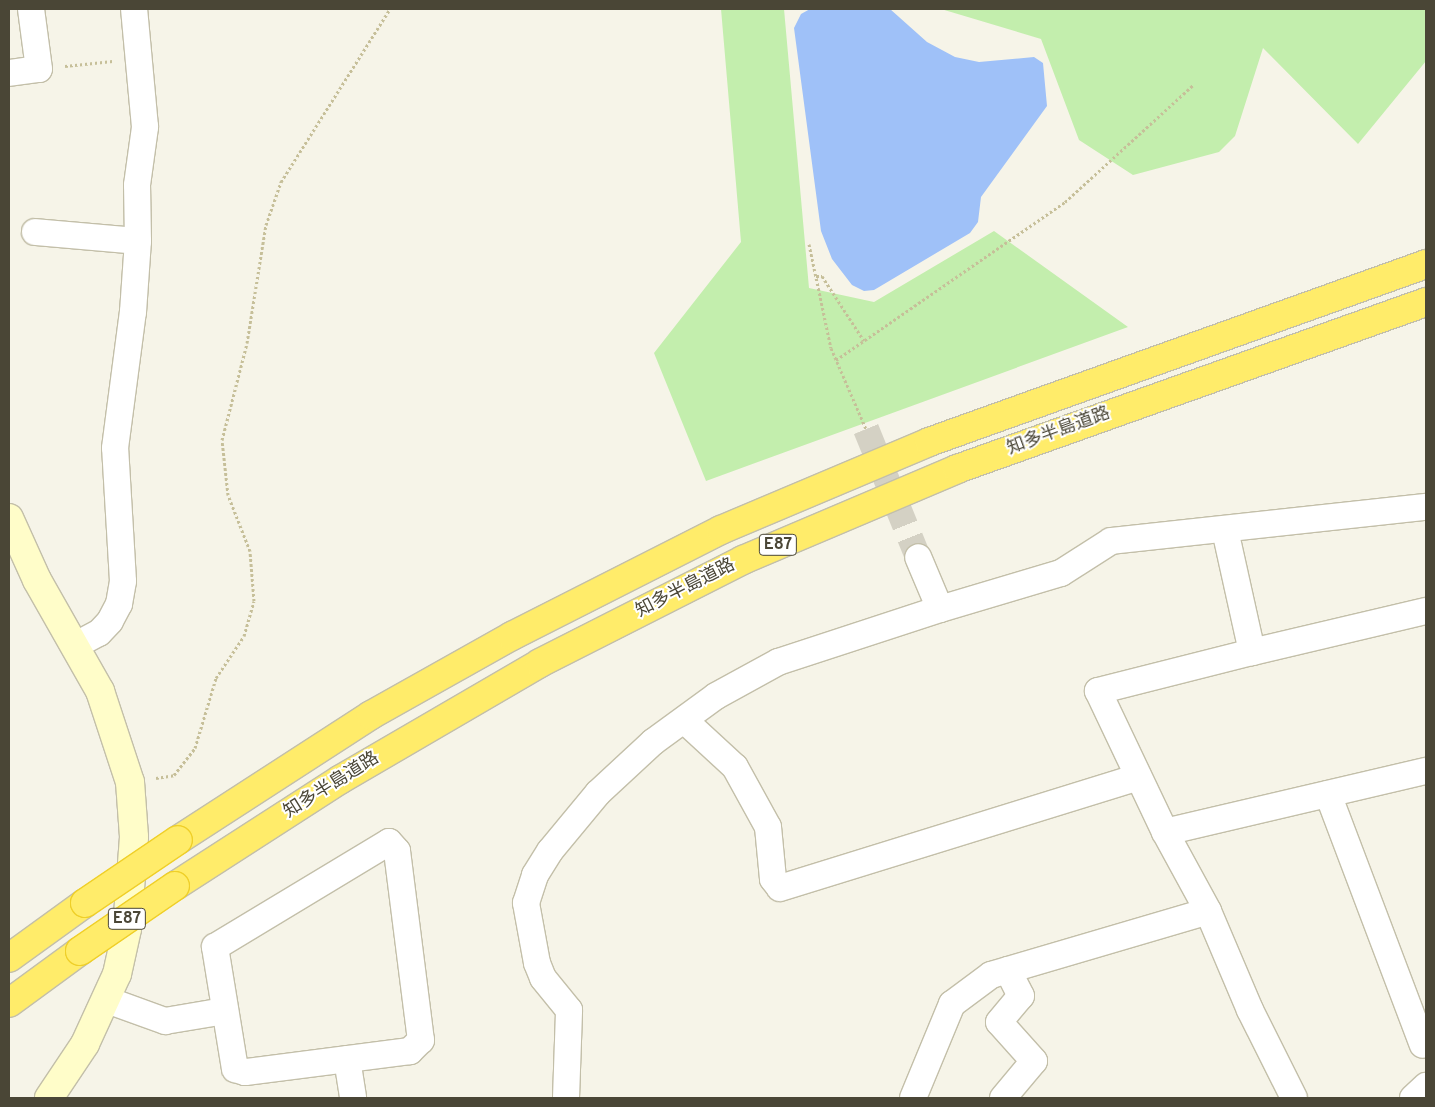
<!DOCTYPE html>
<meta charset="utf-8">
<style>
body{margin:0}
#map{position:relative;width:1435px;height:1107px;overflow:hidden;background:#f6f4e8;font-family:Overpass,"Noto Sans JP",sans-serif}
div>[style]{position:absolute}
.green>*{inset:0;background:#c3eead}
.water>*{inset:0;background:#9fc1f8}
.street-tunnel>*{height:26px;margin-top:-13px;transform-origin:0;background:repeating-linear-gradient(90deg,#d4d1c4 0 26px,transparent 0 39px)}
.path>*{height:3px;margin-top:-1.5px;transform-origin:0;background:repeating-linear-gradient(90deg,#c6bf99 0 2.5px,transparent 0 5px)}
.roads{filter:drop-shadow(1px 0 #c3bfa9) drop-shadow(-1px 0 #c3bfa9) drop-shadow(0 1px #c3bfa9) drop-shadow(0 -1px #c3bfa9)}
.street>*{height:26px;margin:-13px;padding:0 13px;transform-origin:13px;border-radius:13px;background:#fff}
.secondary>*{height:28px;margin:-14px;padding:0 14px;transform-origin:14px;border-radius:14px;background:#fffdc9}
.highway>*{height:28px;margin:-14px;padding:0 14px;transform-origin:14px;border-radius:14px;background:#ffec6a}
.bridges{filter:drop-shadow(1px 0 #efcf29) drop-shadow(-1px 0 #efcf29) drop-shadow(0 1px #efcf29) drop-shadow(0 -1px #efcf29)}
.highway-bridge>*{height:28px;margin:-14px;padding:0 14px;transform-origin:14px;border-radius:14px;background:#ffec6a}
span{translate:-50% -50%;white-space:nowrap;text-align:center;line-height:1.15;-webkit-text-stroke:4px #fff;paint-order:stroke}
.shield-label span{padding:1px 4px;background:#fff;border:1px solid;border-radius:4px;-webkit-text-stroke-width:0}
.shield-label{font-size:16px;color:#4a4636;font-weight:700}
.street-label{font-size:18px;color:#4a4636}
.frame{position:absolute;inset:0;border:10px solid #4a4636;pointer-events:none}
</style>
<div id="map">
<div class="green">
<div style="clip-path:polygon(721px 9px,784px 9px,809px 288px,874px 302px,994px 231px,1128px 327px,706px 481px,654px 353px,741px 242px)"></div>
<div style="clip-path:polygon(941px 9px,1426px 9px,1426px 61px,1358px 144px,1263px 48px,1235px 136px,1219px 152px,1133px 175px,1079px 140px,1041px 39px)"></div>
</div>
<div class="water">
<div style="clip-path:polygon(810px 9px,890px 9px,927px 42px,955px 57px,979px 62px,1034px 57px,1043px 63px,1047px 106px,981px 197px,978px 222px,970px 233px,874px 290px,864px 291px,852px 285px,832px 259px,821px 231px,794px 28px,801px 14px)"></div>
</div>
<div class="street-tunnel">
<div style="left:866px;top:429px;width:138px;rotate:67.9deg"></div>
</div>
<div class="path">
<div style="left:65px;top:66px;width:48px;rotate:-5.9deg"></div>
<div style="left:809px;top:244px;width:106px;rotate:78.1deg"></div>
<div style="left:831px;top:348px;width:88px;rotate:66.6deg"></div>
<div style="left:816px;top:276px;width:6px"></div>
<div style="left:822px;top:276px;width:77px;rotate:57.1deg"></div>
<div style="left:836px;top:360px;width:278px;rotate:-34.6deg"></div>
<div style="left:1065px;top:202px;width:173px;rotate:-42.4deg"></div>
<div style="left:156px;top:778px;width:18px;rotate:-9deg"></div>
<div style="left:174px;top:775px;width:34px;rotate:-52deg"></div>
<div style="left:195px;top:748px;width:73px;rotate:-73.3deg"></div>
<div style="left:216px;top:678px;width:50px;rotate:-56.3deg"></div>
<div style="left:244px;top:636px;width:36px;rotate:-74deg"></div>
<div style="left:254px;top:601px;width:50px;rotate:-94.6deg"></div>
<div style="left:250px;top:551px;width:60px;rotate:-111.4deg"></div>
<div style="left:228px;top:495px;width:55px;rotate:-96.2deg"></div>
<div style="left:222px;top:440px;width:100px;rotate:-75.5deg"></div>
<div style="left:247px;top:343px;width:120px;rotate:-80.9deg"></div>
<div style="left:266px;top:225px;width:46px;rotate:-70.8deg"></div>
<div style="left:281px;top:182px;width:204px;rotate:-57.8deg"></div>
</div>
<div class="roads">
<div class="street">
<div style="left:9px;top:73px;width:30px;rotate:-8deg"></div>
<div style="left:39px;top:69px;width:61px;rotate:-97.6deg"></div>
<div style="left:35px;top:232px;width:103px;rotate:5deg"></div>
<div style="left:1225px;top:530px;width:125px;rotate:77.5deg"></div>
<div style="left:1252px;top:652px;width:159px;rotate:165.8deg"></div>
<div style="left:1098px;top:691px;width:156px;rotate:64.6deg"></div>
<div style="left:1165px;top:832px;width:90px;rotate:61.4deg"></div>
<div style="left:1208px;top:911px;width:108px;rotate:67deg"></div>
<div style="left:1250px;top:1010px;width:98px;rotate:63.4deg"></div>
<div style="left:940px;top:609px;width:126px;rotate:-16.6deg"></div>
<div style="left:1061px;top:573px;width:59px;rotate:-32.6deg"></div>
<div style="left:1111px;top:541px;width:317px;rotate:-6.2deg"></div>
<div style="left:76px;top:645px;width:26px;rotate:-28deg"></div>
<div style="left:99px;top:633px;width:16px;rotate:-47deg"></div>
<div style="left:110px;top:621px;width:19px;rotate:-62deg"></div>
<div style="left:119px;top:604px;width:23px;rotate:-80deg"></div>
<div style="left:123px;top:581px;width:133px;rotate:-93.4deg"></div>
<div style="left:115px;top:448px;width:137px;rotate:-82.5deg"></div>
<div style="left:133px;top:312px;width:71px;rotate:-86deg"></div>
<div style="left:138px;top:241px;width:56px;rotate:-91deg"></div>
<div style="left:137px;top:185px;width:59px;rotate:-82.1deg"></div>
<div style="left:145px;top:127px;width:119px;rotate:-95.3deg"></div>
<div style="left:1252px;top:652px;width:179px;rotate:-13.3deg"></div>
<div style="left:684px;top:720px;width:69px;rotate:42.7deg"></div>
<div style="left:735px;top:767px;width:68px;rotate:61.2deg"></div>
<div style="left:768px;top:827px;width:52px;rotate:84.5deg"></div>
<div style="left:773px;top:879px;width:11px;rotate:52deg"></div>
<div style="left:780px;top:888px;width:375px;rotate:-17.2deg"></div>
<div style="left:1328px;top:794px;width:268px;rotate:69.3deg"></div>
<div style="left:1165px;top:832px;width:268px;rotate:-13.2deg"></div>
<div style="left:389px;top:842px;width:12px;rotate:48deg"></div>
<div style="left:397px;top:851px;width:191px;rotate:82.8deg"></div>
<div style="left:421px;top:1040px;width:16px;rotate:135deg"></div>
<div style="left:410px;top:1051px;width:166px;rotate:172.7deg"></div>
<div style="left:245px;top:1072px;width:10px;rotate:-163deg"></div>
<div style="left:235px;top:1069px;width:124px;rotate:-99.3deg"></div>
<div style="left:215px;top:947px;width:203px;rotate:-31.1deg"></div>
<div style="left:107px;top:1000px;width:62px;rotate:19.9deg"></div>
<div style="left:165px;top:1021px;width:61px;rotate:-9.5deg"></div>
<div style="left:347px;top:1059px;width:39px;rotate:81deg"></div>
<div style="left:566px;top:1098px;width:88px;rotate:-88deg"></div>
<div style="left:569px;top:1010px;width:41px;rotate:-129.1deg"></div>
<div style="left:543px;top:978px;width:16px;rotate:-112deg"></div>
<div style="left:537px;top:963px;width:61px;rotate:-100.4deg"></div>
<div style="left:526px;top:903px;width:29px;rotate:-72deg"></div>
<div style="left:535px;top:875px;width:28px;rotate:-58deg"></div>
<div style="left:550px;top:851px;width:75px;rotate:-50.4deg"></div>
<div style="left:598px;top:793px;width:75px;rotate:-42.8deg"></div>
<div style="left:653px;top:742px;width:78px;rotate:-36.1deg"></div>
<div style="left:716px;top:696px;width:71px;rotate:-28.7deg"></div>
<div style="left:778px;top:662px;width:170px;rotate:-18.1deg"></div>
<div style="left:940px;top:609px;width:56px;rotate:-112.9deg"></div>
<div style="left:913px;top:1098px;width:102px;rotate:-67.5deg"></div>
<div style="left:952px;top:1004px;width:49px;rotate:-36.6deg"></div>
<div style="left:991px;top:975px;width:226px;rotate:-16.4deg"></div>
<div style="left:1003px;top:1098px;width:48px;rotate:-50deg"></div>
<div style="left:1034px;top:1061px;width:52px;rotate:-131.9deg"></div>
<div style="left:999px;top:1022px;width:34px;rotate:-50deg"></div>
<div style="left:1021px;top:996px;width:29px;rotate:-117deg"></div>
<div style="left:1413px;top:1098px;width:18px;rotate:-43deg"></div>
</div>
<div class="secondary">
<div style="left:9px;top:518px;width:68px;rotate:65.7deg"></div>
<div style="left:37px;top:580px;width:128px;rotate:60.4deg"></div>
<div style="left:100px;top:691px;width:96px;rotate:71.8deg"></div>
<div style="left:130px;top:782px;width:55px;rotate:85.8deg"></div>
<div style="left:134px;top:837px;width:92px;rotate:94.4deg"></div>
<div style="left:127px;top:929px;width:46px;rotate:102.5deg"></div>
<div style="left:117px;top:974px;width:77px;rotate:114.6deg"></div>
<div style="left:85px;top:1044px;width:65px;rotate:123.7deg"></div>
</div>
<div class="highway">
<div style="left:178px;top:840px;width:230px;rotate:-32.9deg"></div>
<div style="left:371px;top:715px;width:162px;rotate:-29.3deg"></div>
<div style="left:512px;top:636px;width:234px;rotate:-26.9deg"></div>
<div style="left:721px;top:530px;width:226px;rotate:-22.9deg"></div>
<div style="left:929px;top:442px;width:528px;rotate:-19.7deg"></div>
<div style="left:175px;top:886px;width:197px;rotate:-32.8deg"></div>
<div style="left:341px;top:779px;width:230px;rotate:-30.2deg"></div>
<div style="left:540px;top:663px;width:228px;rotate:-26.9deg"></div>
<div style="left:743px;top:560px;width:233px;rotate:-23deg"></div>
<div style="left:957px;top:469px;width:498px;rotate:-19.6deg"></div>
<div style="left:9px;top:958px;width:94px;rotate:-35.9deg"></div>
<div style="left:9px;top:1003px;width:88px;rotate:-36.2deg"></div>
</div>
</div>
<div class="bridges">
<div class="highway-bridge">
<div style="left:85px;top:903px;width:112px;rotate:-34.1deg"></div>
<div style="left:80px;top:951px;width:115px;rotate:-34.4deg"></div>
</div>
</div>
<div class="shield-label">
<span style="left:778px;top:545px">E87</span>
<span style="left:127px;top:919px">E87</span>
</div>
<div class="street-label">
<span style="left:1059px;top:432px;rotate:-20deg">知多半島道路</span>
<span style="left:686px;top:589px;rotate:-27deg">知多半島道路</span>
<span style="left:332px;top:786px;rotate:-32deg">知多半島道路</span>
</div>
<div class="frame"></div>
</div>
